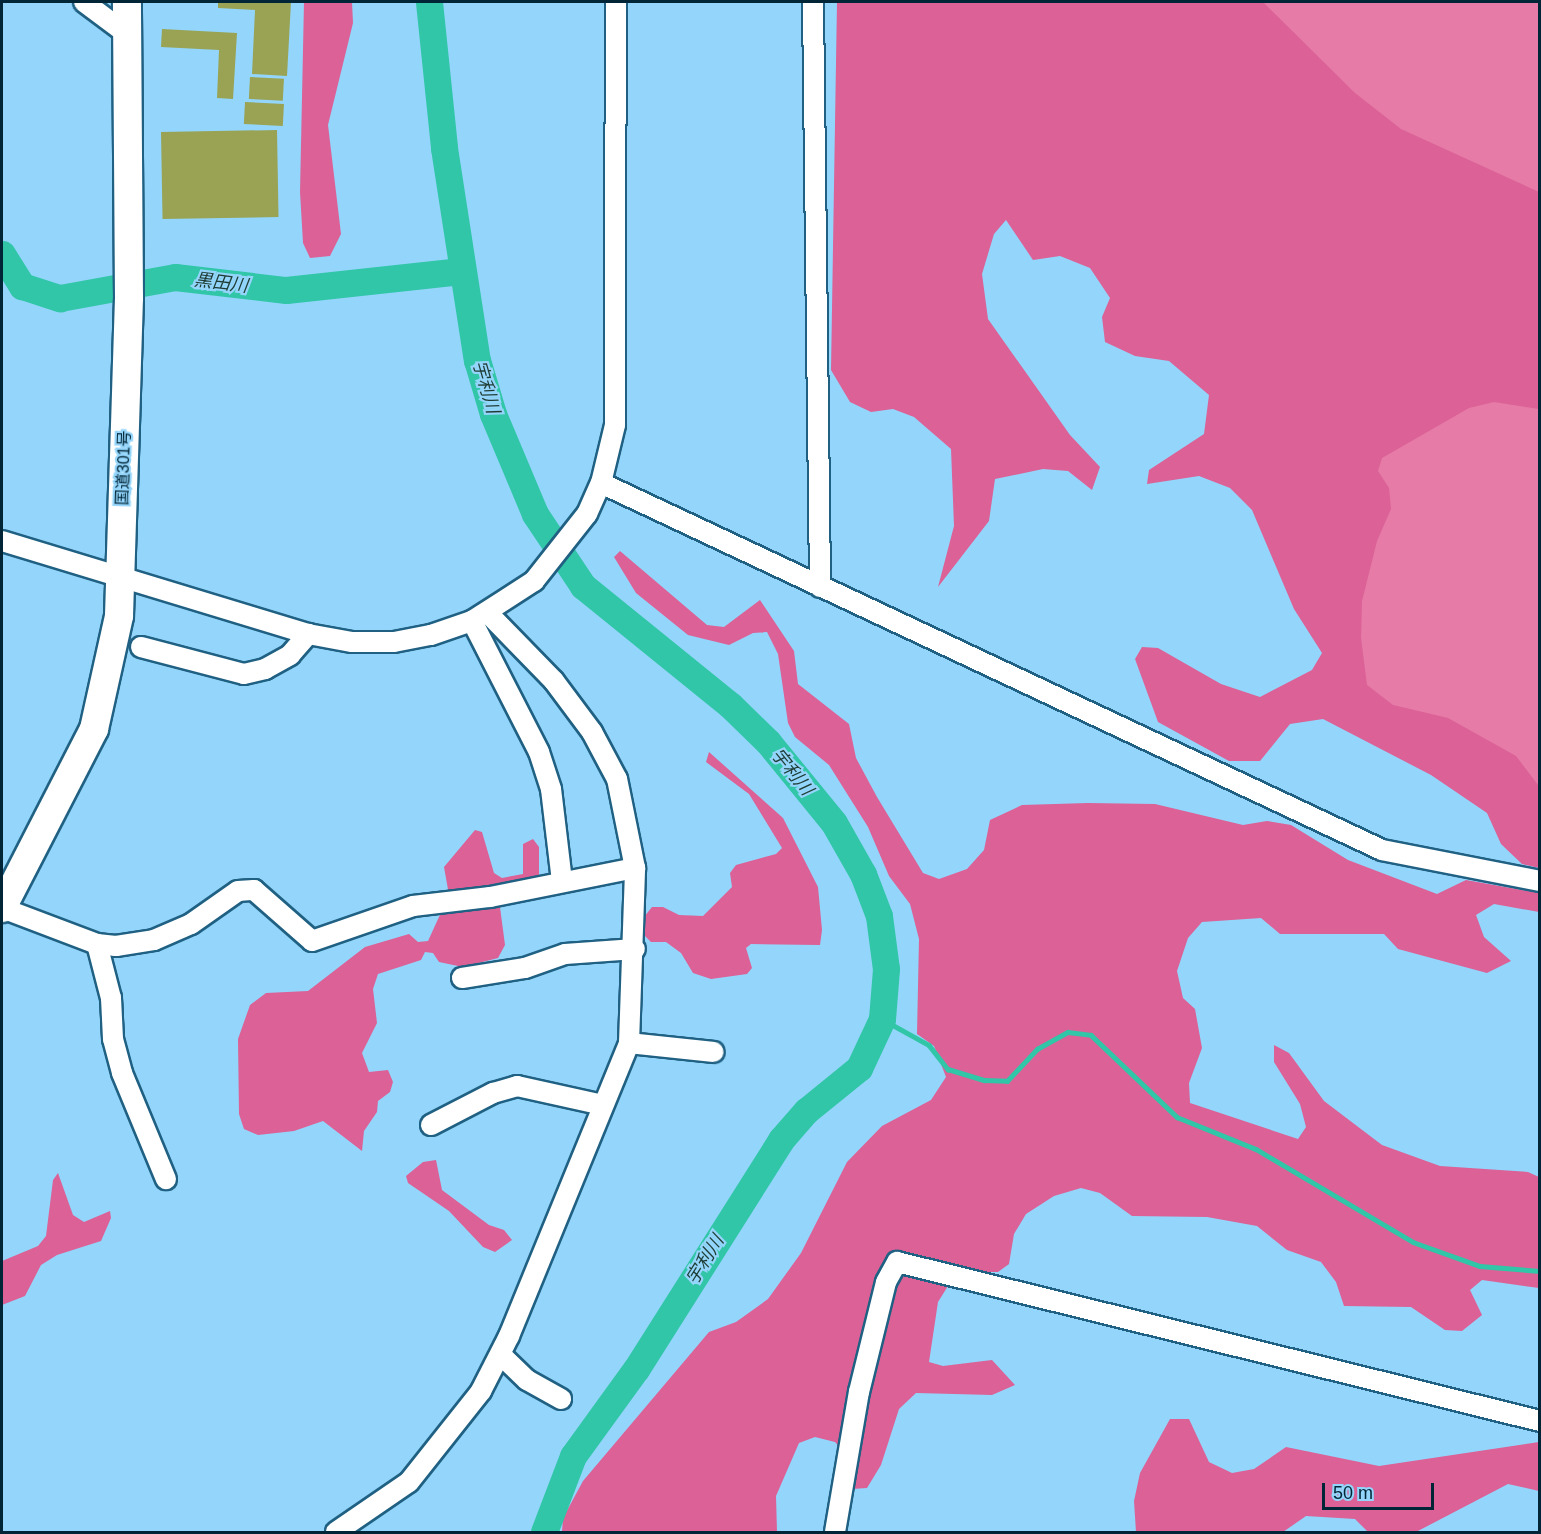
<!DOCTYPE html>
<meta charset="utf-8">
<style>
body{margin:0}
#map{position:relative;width:1541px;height:1534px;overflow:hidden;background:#94d5fb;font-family:Arial,"Noto Sans JP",sans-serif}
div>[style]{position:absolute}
.green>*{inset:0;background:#e57ba6}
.forest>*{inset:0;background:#db6196}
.stream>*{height:4.5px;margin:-2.25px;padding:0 2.25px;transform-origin:2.25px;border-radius:2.25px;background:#31c6a7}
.river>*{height:27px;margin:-13.5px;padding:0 13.5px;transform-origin:13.5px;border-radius:13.5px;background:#31c6a7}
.building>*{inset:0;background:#99a353;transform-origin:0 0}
.roads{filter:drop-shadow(2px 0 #206183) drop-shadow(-2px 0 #206183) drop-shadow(0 2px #206183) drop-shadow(0 -2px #206183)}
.minor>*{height:20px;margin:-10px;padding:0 10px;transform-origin:10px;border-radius:10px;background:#fff}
.highway>*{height:28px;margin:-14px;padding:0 14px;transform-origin:14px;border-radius:14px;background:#fff}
span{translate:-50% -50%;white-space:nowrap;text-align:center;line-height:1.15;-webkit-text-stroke:4.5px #94d5fb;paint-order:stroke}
.street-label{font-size:16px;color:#002536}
.water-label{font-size:18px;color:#1e3c34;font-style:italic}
.frame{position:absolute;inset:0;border:3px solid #002536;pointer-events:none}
.scale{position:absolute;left:1322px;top:1483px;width:112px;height:27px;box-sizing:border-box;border:3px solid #002536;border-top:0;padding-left:8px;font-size:18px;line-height:21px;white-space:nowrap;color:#002536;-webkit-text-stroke:4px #94d5fb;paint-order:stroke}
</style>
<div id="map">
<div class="green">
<div style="clip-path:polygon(1242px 2px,1539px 2px,1539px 788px,1360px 692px,1353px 587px,1418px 168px)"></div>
</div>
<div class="forest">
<div style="clip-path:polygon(304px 2px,352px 2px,353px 23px,328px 125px,341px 234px,330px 256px,310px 258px,303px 243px,300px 192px)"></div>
<div style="clip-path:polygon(837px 2px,1263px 2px,1355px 93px,1401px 129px,1539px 192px,1539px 409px,1494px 402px,1469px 408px,1382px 458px,1378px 471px,1389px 488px,1391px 509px,1377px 541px,1362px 601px,1361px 638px,1367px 685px,1393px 705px,1448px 718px,1516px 756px,1538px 785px,1539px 868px,1522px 864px,1501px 844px,1487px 813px,1431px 775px,1323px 719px,1290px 724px,1260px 761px,1229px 761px,1158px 722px,1135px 659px,1142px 647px,1158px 648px,1221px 684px,1260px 697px,1312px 670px,1322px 653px,1294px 609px,1252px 510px,1230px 488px,1199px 476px,1147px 484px,1149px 470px,1204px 434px,1209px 395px,1169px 361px,1135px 356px,1105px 342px,1102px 317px,1110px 298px,1090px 268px,1060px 256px,1033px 260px,1006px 220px,994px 234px,982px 274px,988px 319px,1070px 435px,1100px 467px,1092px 490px,1068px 471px,1043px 469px,995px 479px,989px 521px,938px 587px,954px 526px,951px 449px,914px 417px,893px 409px,871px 412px,850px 402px,831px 370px)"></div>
<div style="clip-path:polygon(620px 551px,707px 625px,724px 627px,760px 600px,794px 651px,798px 684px,849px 724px,856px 758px,877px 797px,923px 873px,939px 879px,967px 869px,984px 850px,990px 820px,1022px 805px,1088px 803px,1155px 804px,1243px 825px,1267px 821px,1291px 825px,1348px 860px,1437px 894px,1466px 880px,1539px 893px,1539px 912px,1494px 904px,1476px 915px,1484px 937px,1511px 961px,1487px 973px,1398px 949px,1384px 934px,1280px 934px,1261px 918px,1202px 922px,1188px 938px,1177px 971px,1183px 998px,1195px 1009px,1202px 1048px,1189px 1083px,1190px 1103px,1298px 1139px,1306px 1127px,1300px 1104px,1274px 1062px,1274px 1045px,1289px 1053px,1324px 1101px,1382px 1145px,1440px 1166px,1528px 1172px,1539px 1177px,1539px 1288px,1482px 1280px,1470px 1290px,1482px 1315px,1462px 1331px,1445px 1330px,1411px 1307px,1344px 1306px,1336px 1282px,1321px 1262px,1287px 1250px,1257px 1226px,1207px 1217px,1132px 1216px,1100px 1193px,1081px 1188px,1054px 1196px,1026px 1214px,1014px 1234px,1009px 1264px,998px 1272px,977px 1272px,948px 1286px,938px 1302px,929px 1362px,943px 1366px,992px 1360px,1015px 1385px,992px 1395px,916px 1393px,899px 1409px,881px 1465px,867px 1488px,852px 1489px,852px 1460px,835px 1442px,815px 1437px,799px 1443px,776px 1496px,777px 1532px,562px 1532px,563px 1518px,583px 1481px,709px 1332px,736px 1322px,768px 1299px,801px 1253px,847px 1162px,882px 1126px,931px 1100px,946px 1077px,934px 1046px,917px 1034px,919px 939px,910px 904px,889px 876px,868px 827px,829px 765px,795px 737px,788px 723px,778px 654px,767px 632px,753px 633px,729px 645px,688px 635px,636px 593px,614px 557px)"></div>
<div style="clip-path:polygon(709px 752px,783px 818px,818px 887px,822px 930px,820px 945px,751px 944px,746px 948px,752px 968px,747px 974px,711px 979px,693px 973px,681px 953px,666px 942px,651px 942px,644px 935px,644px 917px,652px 907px,663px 907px,679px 915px,703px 916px,732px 887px,730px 873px,736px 865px,776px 854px,782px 848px,749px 794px,706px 762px)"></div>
<div style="clip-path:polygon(475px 830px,482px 832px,494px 873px,502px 878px,523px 874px,523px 844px,533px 839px,539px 847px,539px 878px,498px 892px,505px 945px,498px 958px,463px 967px,439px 962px,433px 953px,425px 952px,421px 960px,378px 974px,373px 989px,377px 1023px,362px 1053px,369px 1072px,388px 1070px,393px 1082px,390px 1092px,378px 1101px,377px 1112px,364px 1131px,362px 1151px,323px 1121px,294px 1131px,258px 1135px,244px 1129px,239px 1114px,238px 1039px,250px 1005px,266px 993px,308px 991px,365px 947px,409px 934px,418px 942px,428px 941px,449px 895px,444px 867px)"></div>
<div style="clip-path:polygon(436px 1160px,442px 1190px,489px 1225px,504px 1230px,512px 1240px,495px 1252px,483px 1247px,449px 1211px,408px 1183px,406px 1176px,423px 1162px)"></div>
<div style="clip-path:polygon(58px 1173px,73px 1215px,84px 1222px,110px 1211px,111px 1218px,101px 1241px,57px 1255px,41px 1265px,25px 1296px,2px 1305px,2px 1261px,38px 1246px,46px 1236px,53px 1180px)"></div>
<div style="clip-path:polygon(1170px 1419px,1189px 1419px,1209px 1462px,1232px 1473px,1254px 1469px,1286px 1447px,1379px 1466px,1539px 1442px,1539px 1491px,1508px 1484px,1416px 1532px,1368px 1532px,1355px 1519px,1306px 1516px,1283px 1532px,1136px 1532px,1134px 1501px,1140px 1473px)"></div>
</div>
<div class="stream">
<div style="left:882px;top:1019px;width:54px;rotate:29deg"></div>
<div style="left:929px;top:1045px;width:31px;rotate:52deg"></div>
<div style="left:948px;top:1069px;width:38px;rotate:17deg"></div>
<div style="left:984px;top:1080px;width:23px;rotate:2deg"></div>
<div style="left:1007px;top:1081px;width:44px;rotate:-46.8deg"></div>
<div style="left:1037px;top:1049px;width:35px;rotate:-29deg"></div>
<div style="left:1068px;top:1032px;width:23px;rotate:7deg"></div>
<div style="left:1091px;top:1035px;width:119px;rotate:43.6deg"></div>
<div style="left:1177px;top:1117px;width:85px;rotate:22.1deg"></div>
<div style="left:1256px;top:1149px;width:182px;rotate:30.6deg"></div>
<div style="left:1413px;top:1242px;width:71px;rotate:19.7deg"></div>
<div style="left:1480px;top:1266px;width:60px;rotate:4.8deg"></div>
</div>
<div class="river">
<div style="left:429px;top:2px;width:147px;rotate:84.1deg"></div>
<div style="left:444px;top:148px;width:215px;rotate:81.2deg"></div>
<div style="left:477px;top:360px;width:56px;rotate:73.5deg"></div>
<div style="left:493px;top:414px;width:108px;rotate:67.2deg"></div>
<div style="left:535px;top:514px;width:87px;rotate:56.3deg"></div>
<div style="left:583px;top:586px;width:189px;rotate:39deg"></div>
<div style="left:730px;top:705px;width:53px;rotate:44.2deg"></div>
<div style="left:768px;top:742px;width:104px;rotate:50.8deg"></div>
<div style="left:834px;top:823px;width:59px;rotate:60.4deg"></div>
<div style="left:863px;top:874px;width:45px;rotate:69.1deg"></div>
<div style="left:879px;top:916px;width:53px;rotate:82.5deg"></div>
<div style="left:886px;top:969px;width:50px;rotate:94.6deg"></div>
<div style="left:882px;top:1019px;width:54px;rotate:115.1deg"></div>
<div style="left:859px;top:1068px;width:68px;rotate:140.9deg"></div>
<div style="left:806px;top:1111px;width:38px;rotate:131deg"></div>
<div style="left:781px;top:1140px;width:271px;rotate:122.3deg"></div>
<div style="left:636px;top:1369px;width:107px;rotate:125.9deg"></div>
<div style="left:573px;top:1456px;width:81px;rotate:110.9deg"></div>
<div style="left:2px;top:254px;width:38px;rotate:58deg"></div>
<div style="left:22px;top:286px;width:40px;rotate:18deg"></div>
<div style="left:60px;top:298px;width:117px;rotate:-10.3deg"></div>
<div style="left:175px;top:277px;width:112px;rotate:6.7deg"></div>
<div style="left:286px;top:290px;width:176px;rotate:-6.2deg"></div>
</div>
<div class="building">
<div style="clip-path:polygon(218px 2px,291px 2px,287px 76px,252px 74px,255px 10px,218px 8px)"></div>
<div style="clip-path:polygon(162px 29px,237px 33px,233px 99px,217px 98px,219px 50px,161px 47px)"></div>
<div style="left:250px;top:77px;width:34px;height:22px;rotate:3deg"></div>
<div style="left:245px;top:102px;width:39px;height:22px;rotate:3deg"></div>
<div style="left:277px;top:130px;width:87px;height:116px;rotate:89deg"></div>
</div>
<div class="roads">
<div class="minor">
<div style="left:84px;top:2px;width:54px;rotate:36.7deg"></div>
<div style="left:813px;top:2px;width:585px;rotate:89.31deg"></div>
<div style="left:601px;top:483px;width:863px;rotate:25.17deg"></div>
<div style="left:1382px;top:850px;width:161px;rotate:11.1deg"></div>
<div style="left:2px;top:541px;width:320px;rotate:16.9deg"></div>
<div style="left:308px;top:634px;width:45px;rotate:10.3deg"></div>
<div style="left:352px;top:642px;width:42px"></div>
<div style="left:394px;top:642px;width:38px;rotate:-11deg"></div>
<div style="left:431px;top:635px;width:43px;rotate:-18.9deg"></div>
<div style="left:472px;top:621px;width:74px;rotate:-32.8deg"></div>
<div style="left:534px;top:581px;width:85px;rotate:-51.7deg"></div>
<div style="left:587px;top:514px;width:34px;rotate:-66deg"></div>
<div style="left:601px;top:483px;width:60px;rotate:-76.4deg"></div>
<div style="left:615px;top:425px;width:423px;rotate:-89.9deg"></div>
<div style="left:472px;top:621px;width:147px;rotate:62.9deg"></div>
<div style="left:539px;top:752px;width:39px;rotate:72deg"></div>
<div style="left:551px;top:789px;width:93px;rotate:83.2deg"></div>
<div style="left:141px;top:647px;width:106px;rotate:14.7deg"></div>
<div style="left:244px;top:674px;width:22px;rotate:-13deg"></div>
<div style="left:265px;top:669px;width:29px;rotate:-29deg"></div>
<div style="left:290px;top:655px;width:28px;rotate:-49deg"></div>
<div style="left:2px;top:908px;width:102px;rotate:20.8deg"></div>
<div style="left:97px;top:944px;width:19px;rotate:6deg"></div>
<div style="left:116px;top:946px;width:38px;rotate:-9deg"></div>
<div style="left:154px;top:940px;width:40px;rotate:-23.4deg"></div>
<div style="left:191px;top:924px;width:57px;rotate:-35.1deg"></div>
<div style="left:238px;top:891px;width:16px;rotate:-4deg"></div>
<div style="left:254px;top:890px;width:77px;rotate:41.3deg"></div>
<div style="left:312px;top:941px;width:107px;rotate:-19.1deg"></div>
<div style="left:413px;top:906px;width:78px;rotate:-6.7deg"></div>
<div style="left:490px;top:897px;width:148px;rotate:-11.3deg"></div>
<div style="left:97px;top:944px;width:56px;rotate:75.5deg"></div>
<div style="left:111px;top:998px;width:41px;rotate:87.2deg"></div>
<div style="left:113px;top:1039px;width:35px;rotate:75deg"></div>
<div style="left:122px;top:1073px;width:115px;rotate:67.5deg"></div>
<div style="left:462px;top:978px;width:64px;rotate:-9deg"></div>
<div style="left:525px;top:968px;width:42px;rotate:-19.3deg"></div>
<div style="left:565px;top:954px;width:70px;rotate:-4.1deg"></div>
<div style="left:629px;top:1043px;width:85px;rotate:6deg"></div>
<div style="left:431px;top:1125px;width:70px;rotate:-27.3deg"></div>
<div style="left:493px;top:1093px;width:25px;rotate:-16deg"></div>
<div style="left:517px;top:1086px;width:88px;rotate:12.5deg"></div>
<div style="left:501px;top:1355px;width:36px;rotate:44deg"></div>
<div style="left:527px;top:1380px;width:39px;rotate:29deg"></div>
<div style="left:336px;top:1532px;width:88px;rotate:-34.4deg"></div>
<div style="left:409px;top:1482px;width:116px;rotate:-51.6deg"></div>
<div style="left:481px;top:1391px;width:62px;rotate:-63deg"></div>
<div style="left:509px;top:1336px;width:317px;rotate:-67.7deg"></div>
<div style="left:629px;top:1043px;width:175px;rotate:-88deg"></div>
<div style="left:635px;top:868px;width:91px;rotate:-101.4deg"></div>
<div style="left:617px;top:779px;width:53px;rotate:-118deg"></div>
<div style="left:592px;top:732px;width:64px;rotate:-126.7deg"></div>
<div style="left:554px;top:681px;width:96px;rotate:-134.2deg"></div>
<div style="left:835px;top:1532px;width:142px;rotate:-80.3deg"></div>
<div style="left:859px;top:1392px;width:113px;rotate:-76.2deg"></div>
<div style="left:886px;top:1282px;width:23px;rotate:-61deg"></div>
<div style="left:897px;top:1262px;width:662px;rotate:13.89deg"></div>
</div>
<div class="highway">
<div style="left:2px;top:908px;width:201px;rotate:-62.8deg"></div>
<div style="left:94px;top:729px;width:116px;rotate:-77.5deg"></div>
<div style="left:119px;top:616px;width:318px;rotate:-88.2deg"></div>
<div style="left:129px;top:298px;width:296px;rotate:-90.4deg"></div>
</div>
</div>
<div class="street-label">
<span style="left:124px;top:468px;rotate:-88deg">国道301号</span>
</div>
<div class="water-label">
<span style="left:221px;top:283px;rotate:7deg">黒田川</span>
<span style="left:486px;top:387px;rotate:74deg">宇利川</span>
<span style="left:792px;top:772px;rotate:51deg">宇利川</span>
<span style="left:705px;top:1260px;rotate:-58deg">宇利川</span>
</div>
<div class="frame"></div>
<div class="scale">50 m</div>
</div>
